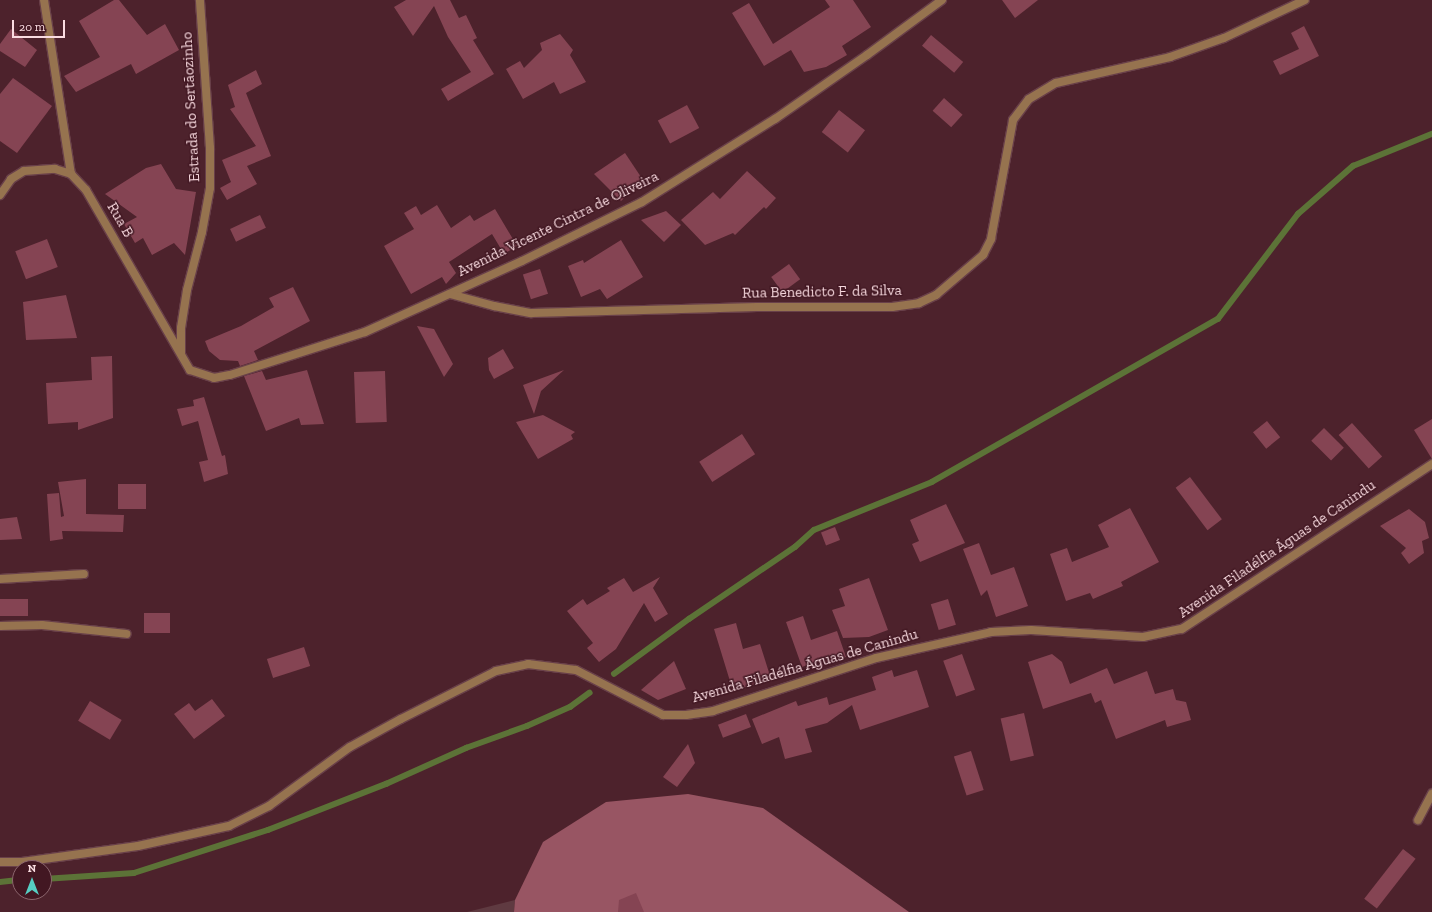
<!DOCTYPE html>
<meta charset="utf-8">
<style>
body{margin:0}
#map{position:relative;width:1432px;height:912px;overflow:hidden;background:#4d222c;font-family:"Zilla Slab",serif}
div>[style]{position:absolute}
.green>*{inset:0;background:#5f3a41}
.forest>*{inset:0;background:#985563}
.stream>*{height:5.5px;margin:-2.75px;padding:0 2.75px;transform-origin:2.75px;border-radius:2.75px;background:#5c7337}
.building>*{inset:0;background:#854453;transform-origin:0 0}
.roads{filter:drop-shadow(1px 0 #694049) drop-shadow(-1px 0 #694049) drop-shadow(0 1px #694049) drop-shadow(0 -1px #694049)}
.minor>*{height:8px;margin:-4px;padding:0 4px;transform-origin:4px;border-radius:4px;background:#96734f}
span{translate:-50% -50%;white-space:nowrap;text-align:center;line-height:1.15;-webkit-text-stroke:3px #421722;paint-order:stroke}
.street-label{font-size:15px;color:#fadce1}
.north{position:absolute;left:12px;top:860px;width:40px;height:40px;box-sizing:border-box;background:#421722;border:1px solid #8c666e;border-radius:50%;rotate:0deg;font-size:11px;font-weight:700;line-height:16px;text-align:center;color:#fadce1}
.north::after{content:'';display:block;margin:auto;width:14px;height:18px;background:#56cec3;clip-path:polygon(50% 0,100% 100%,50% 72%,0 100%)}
.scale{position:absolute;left:12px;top:20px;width:53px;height:18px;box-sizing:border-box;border:2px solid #fadce1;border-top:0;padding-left:5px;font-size:12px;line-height:14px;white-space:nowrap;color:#fadce1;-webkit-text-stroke:3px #421722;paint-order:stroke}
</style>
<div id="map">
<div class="green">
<div style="clip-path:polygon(515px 900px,514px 912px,467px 912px)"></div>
</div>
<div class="forest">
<div style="clip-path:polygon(688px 794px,763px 808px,909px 912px,514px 912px,515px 900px,543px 842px,606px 802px)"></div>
</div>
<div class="stream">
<div style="left:614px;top:674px;width:93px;rotate:-36.3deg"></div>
<div style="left:689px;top:619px;width:128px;rotate:-34.2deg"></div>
<div style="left:795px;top:547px;width:25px;rotate:-42deg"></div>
<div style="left:814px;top:530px;width:127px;rotate:-22.1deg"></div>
<div style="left:932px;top:482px;width:329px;rotate:-29.7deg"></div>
<div style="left:1218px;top:319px;width:132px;rotate:-52.7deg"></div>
<div style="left:1298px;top:214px;width:73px;rotate:-41.1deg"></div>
<div style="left:1353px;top:166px;width:85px;rotate:-22.1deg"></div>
<div style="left:44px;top:879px;width:90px;rotate:-3.8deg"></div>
<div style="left:134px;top:873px;width:141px;rotate:-17.8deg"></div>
<div style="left:268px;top:830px;width:127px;rotate:-21.3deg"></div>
<div style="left:386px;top:784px;width:88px;rotate:-24.2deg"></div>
<div style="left:466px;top:748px;width:65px;rotate:-19.8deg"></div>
<div style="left:527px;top:726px;width:47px;rotate:-23.8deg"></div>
<div style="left:570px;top:707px;width:24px;rotate:-36deg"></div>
<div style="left:0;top:882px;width:20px;rotate:-6deg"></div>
</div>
<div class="building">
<div style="clip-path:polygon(114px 0,119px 0,147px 35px,165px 24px,179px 50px,136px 74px,131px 64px,76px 92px,64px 76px,100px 57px,79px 21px)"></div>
<div style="clip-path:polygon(406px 0,450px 0,459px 18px,466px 15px,477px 38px,473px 40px,494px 74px,448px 101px,441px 89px,471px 72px,448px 37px,434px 6px,413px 36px,394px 7px)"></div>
<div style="clip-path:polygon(825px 0,853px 0,871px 27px,842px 46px,847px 55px,826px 67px,804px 72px,791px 50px,764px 66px,732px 13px,749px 3px,773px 44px,830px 7px)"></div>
<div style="clip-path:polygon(1002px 0,1038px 0,1015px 18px)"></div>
<div style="clip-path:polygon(1304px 26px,1319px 56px,1280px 75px,1273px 61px,1299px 49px,1291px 33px)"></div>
<div style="clip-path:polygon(11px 29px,37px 50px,25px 67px,0 51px,0 44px)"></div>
<div style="clip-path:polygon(560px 34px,573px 50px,570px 55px,586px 82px,560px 94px,554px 82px,523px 99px,506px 69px,520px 61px,524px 68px,542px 50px,540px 43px)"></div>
<div style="left:931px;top:35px;width:42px;height:14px;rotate:40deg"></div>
<div style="clip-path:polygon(256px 70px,262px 84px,246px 93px,271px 156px,247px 166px,257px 184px,227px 200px,220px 188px,231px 182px,222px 160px,256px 146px,230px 109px,235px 107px,228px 85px)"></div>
<div style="clip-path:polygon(13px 78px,52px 106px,17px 153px,0 141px,0 94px)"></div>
<div style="left:944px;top:98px;width:25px;height:17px;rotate:42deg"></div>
<div style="left:687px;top:105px;width:26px;height:33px;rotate:62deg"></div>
<div style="left:839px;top:110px;width:33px;height:28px;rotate:38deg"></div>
<div style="clip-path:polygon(625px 153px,643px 180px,621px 201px,594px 174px)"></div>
<div style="clip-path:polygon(161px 164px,176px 189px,196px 192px,185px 255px,174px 243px,152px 255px,143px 238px,135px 243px,124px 224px,137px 217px,105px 194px,146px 168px)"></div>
<div style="clip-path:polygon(747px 171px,776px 198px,766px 209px,764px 207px,735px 235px,733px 233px,705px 245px,681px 220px,713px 192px,720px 199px)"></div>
<div style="clip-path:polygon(437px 205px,451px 228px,470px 215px,474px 221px,495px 209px,517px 246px,504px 254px,492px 234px,449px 262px,456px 273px,446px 284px,442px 277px,411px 294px,384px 246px,414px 229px,404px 213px,416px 206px,421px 215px)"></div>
<div style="clip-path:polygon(666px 211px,681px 225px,664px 242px,641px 220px)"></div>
<div style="left:260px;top:215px;width:14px;height:33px;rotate:65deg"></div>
<div style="left:47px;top:239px;width:30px;height:34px;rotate:69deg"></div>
<div style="clip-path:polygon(621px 240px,643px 277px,607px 299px,600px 289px,581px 297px,568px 266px,583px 260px,584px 263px)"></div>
<div style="left:789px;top:264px;width:19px;height:22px;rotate:54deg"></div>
<div style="left:540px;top:269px;width:26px;height:18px;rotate:72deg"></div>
<div style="clip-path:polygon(293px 287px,310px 321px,254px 351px,258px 360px,240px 366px,238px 361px,220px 360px,209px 351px,205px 341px,241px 326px,274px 307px,269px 298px)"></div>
<div style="clip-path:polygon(66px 295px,77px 338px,26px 340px,23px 302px)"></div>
<div style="clip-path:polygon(417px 326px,434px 329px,453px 364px,444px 377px)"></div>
<div style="clip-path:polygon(503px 349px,514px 368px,494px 379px,489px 370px,488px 358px)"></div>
<div style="clip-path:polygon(112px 356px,113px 418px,78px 430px,78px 422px,48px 424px,46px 383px,92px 380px,91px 357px)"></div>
<div style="clip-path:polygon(307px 370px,324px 424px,301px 425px,299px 418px,266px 431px,244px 376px,262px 371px,266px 380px)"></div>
<div style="clip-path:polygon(564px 370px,541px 391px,534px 414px,523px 385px)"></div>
<div style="left:385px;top:371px;width:51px;height:31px;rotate:88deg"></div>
<div style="clip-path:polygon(204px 397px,222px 456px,225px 455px,228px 474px,204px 482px,199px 462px,208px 460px,198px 421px,182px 426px,177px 409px,194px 406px,193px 400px)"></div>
<div style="clip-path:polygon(543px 415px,575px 432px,571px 435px,573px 439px,538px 459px,516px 422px)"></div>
<div style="clip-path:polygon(1432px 419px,1432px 459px,1414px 430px)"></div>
<div style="left:1267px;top:421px;width:21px;height:18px;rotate:51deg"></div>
<div style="left:1352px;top:423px;width:45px;height:18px;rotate:48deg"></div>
<div style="left:1324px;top:428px;width:28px;height:18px;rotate:45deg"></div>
<div style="left:742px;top:434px;width:24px;height:51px;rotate:57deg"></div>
<div style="left:1190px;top:477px;width:53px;height:18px;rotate:53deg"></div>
<div style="clip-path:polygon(86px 479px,86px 514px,124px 515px,123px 532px,62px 531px,63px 539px,50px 541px,47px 494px,59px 493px,61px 517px,64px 516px,58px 482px)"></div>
<div style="left:118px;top:484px;width:28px;height:25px"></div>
<div style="clip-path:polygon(946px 504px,965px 543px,920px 562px,912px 544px,919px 541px,910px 520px)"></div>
<div style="clip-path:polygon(1130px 508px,1159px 562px,1121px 582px,1123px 586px,1093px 599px,1090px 593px,1066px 601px,1050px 554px,1067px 548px,1072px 562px,1109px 547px,1098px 525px)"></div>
<div style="clip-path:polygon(1409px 509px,1425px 522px,1429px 538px,1422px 541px,1424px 553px,1409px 564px,1401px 553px,1406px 548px,1380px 526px)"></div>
<div style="clip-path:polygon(17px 517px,22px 539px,0 540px,0 519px)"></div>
<div style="left:835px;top:527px;width:14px;height:15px;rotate:69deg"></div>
<div style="clip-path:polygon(979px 543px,991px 575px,1014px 567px,1028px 606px,996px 617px,987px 590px,981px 596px,963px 549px)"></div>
<div style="clip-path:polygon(660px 577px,653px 588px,668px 614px,655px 622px,644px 603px,616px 649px,599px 662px,587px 648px,593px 643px,567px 611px,583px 599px,587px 605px,610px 591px,607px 588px,624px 578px,633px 592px)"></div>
<div style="clip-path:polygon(869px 578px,888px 630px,869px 637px,843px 638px,832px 610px,845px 606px,839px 589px)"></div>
<div style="left:0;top:599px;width:28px;height:17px"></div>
<div style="left:948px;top:599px;width:27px;height:18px;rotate:73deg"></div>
<div style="left:170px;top:613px;width:20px;height:26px;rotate:90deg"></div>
<div style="clip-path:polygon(803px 616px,811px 640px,837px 631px,846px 657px,827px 663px,825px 658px,802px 667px,786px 622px)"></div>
<div style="clip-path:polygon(736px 623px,743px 649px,760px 644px,771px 679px,733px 691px,714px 629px)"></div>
<div style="left:304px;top:647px;width:20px;height:39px;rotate:72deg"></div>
<div style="left:962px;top:654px;width:38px;height:20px;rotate:70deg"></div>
<div style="clip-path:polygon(1052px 654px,1062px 662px,1070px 684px,1107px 668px,1114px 684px,1147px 671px,1155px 694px,1173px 689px,1176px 700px,1186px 702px,1191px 720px,1167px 727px,1165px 720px,1116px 739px,1101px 700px,1095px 703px,1091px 693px,1043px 709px,1028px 662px)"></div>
<div style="clip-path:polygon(674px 661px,686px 689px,658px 700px,641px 690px)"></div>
<div style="clip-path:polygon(892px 670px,894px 677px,917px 670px,929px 707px,860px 730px,852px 705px,827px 723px,805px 729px,812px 752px,785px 759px,779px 737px,762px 744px,752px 719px,796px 701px,798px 706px,827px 697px,829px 705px,876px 690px,872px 677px)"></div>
<div style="clip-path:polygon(212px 699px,225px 716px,194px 739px,174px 714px,189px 703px,195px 711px)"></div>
<div style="left:90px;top:701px;width:37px;height:23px;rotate:31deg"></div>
<div style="left:1024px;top:713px;width:44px;height:24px;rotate:77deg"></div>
<div style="left:746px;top:714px;width:14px;height:30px;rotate:69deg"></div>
<div style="clip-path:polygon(688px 744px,695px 763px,677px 787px,663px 777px)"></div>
<div style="left:971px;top:751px;width:41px;height:18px;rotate:72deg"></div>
<div style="left:1403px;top:849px;width:16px;height:63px;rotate:38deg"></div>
<div style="clip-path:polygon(636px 893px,644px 912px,618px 912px,619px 900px)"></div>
</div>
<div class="roads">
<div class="minor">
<div style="left:44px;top:0;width:176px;rotate:81.2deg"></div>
<div style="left:0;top:195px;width:19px;rotate:-55deg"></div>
<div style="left:11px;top:179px;width:15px;rotate:-32deg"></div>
<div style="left:24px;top:171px;width:31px;rotate:-4deg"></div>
<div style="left:55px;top:169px;width:17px;rotate:17deg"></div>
<div style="left:71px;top:174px;width:22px;rotate:47deg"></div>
<div style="left:86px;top:190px;width:208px;rotate:60deg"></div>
<div style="left:190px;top:370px;width:25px;rotate:18deg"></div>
<div style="left:214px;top:378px;width:16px;rotate:-11deg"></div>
<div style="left:230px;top:375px;width:142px;rotate:-17.7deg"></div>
<div style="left:365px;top:332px;width:172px;rotate:-24.3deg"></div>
<div style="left:522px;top:261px;width:134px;rotate:-26.2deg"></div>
<div style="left:642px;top:202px;width:157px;rotate:-32deg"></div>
<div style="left:775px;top:119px;width:112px;rotate:-34.8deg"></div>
<div style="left:867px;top:55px;width:93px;rotate:-36.3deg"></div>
<div style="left:450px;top:294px;width:46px;rotate:15.3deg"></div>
<div style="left:494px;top:306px;width:38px;rotate:11deg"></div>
<div style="left:531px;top:313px;width:226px;rotate:-1.5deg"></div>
<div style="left:757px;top:307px;width:135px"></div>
<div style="left:892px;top:307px;width:27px;rotate:-8deg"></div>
<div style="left:919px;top:303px;width:19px;rotate:-25deg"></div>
<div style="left:936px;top:295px;width:62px;rotate:-40.4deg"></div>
<div style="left:983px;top:255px;width:18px;rotate:-63deg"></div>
<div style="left:991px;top:239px;width:121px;rotate:-79.5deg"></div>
<div style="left:1013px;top:120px;width:26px;rotate:-53deg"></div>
<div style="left:1029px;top:99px;width:31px;rotate:-31deg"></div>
<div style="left:1056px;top:83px;width:117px;rotate:-12.8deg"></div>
<div style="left:1170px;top:57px;width:57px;rotate:-19.4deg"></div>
<div style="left:1224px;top:38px;width:89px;rotate:-25.1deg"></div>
<div style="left:181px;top:353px;width:25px;rotate:-90deg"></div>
<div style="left:181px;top:328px;width:38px;rotate:-81deg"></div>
<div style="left:187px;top:290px;width:60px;rotate:-75.5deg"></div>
<div style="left:202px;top:232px;width:45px;rotate:-79.7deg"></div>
<div style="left:210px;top:188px;width:40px;rotate:-90deg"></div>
<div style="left:210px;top:148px;width:148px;rotate:-93.9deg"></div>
<div style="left:0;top:579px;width:84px;rotate:-3.4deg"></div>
<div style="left:0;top:626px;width:42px;rotate:-1.4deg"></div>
<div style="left:42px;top:625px;width:85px;rotate:6deg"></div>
<div style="left:1418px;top:820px;width:30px;rotate:-62deg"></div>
<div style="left:0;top:862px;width:22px"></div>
<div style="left:22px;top:862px;width:117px;rotate:-7.9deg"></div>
<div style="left:138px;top:846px;width:93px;rotate:-12.4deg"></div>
<div style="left:229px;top:826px;width:45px;rotate:-26.6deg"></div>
<div style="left:269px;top:806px;width:100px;rotate:-36.1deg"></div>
<div style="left:350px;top:747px;width:58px;rotate:-28.8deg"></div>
<div style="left:401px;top:719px;width:106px;rotate:-26.8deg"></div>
<div style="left:496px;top:671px;width:33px;rotate:-12deg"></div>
<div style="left:528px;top:664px;width:48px;rotate:7.1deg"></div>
<div style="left:576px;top:670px;width:98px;rotate:27.3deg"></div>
<div style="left:663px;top:715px;width:23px"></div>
<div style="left:686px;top:715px;width:27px;rotate:-8deg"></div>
<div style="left:713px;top:711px;width:171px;rotate:-18deg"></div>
<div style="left:876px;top:658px;width:118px;rotate:-12.7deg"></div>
<div style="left:991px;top:632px;width:40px;rotate:-2.9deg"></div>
<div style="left:1031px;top:630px;width:112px;rotate:3.6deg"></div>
<div style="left:1143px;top:637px;width:40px;rotate:-12deg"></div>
<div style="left:1182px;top:629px;width:300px;rotate:-33.4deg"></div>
</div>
</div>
<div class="street-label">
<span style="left:191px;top:107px;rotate:-93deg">Estrada do Sertãozinho</span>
<span style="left:120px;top:220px;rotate:60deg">Rua B</span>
<span style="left:558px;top:224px;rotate:-26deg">Avenida Vicente Cintra de Oliveira</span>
<span style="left:822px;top:292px;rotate:-1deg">Rua Benedicto F. da Silva</span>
<span style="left:1277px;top:549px;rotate:-34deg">Avenida Filadélfia Águas de Canindu</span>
<span style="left:805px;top:666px;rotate:-16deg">Avenida Filadélfia Águas de Canindu</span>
</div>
<div class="north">N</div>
<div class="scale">20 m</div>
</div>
